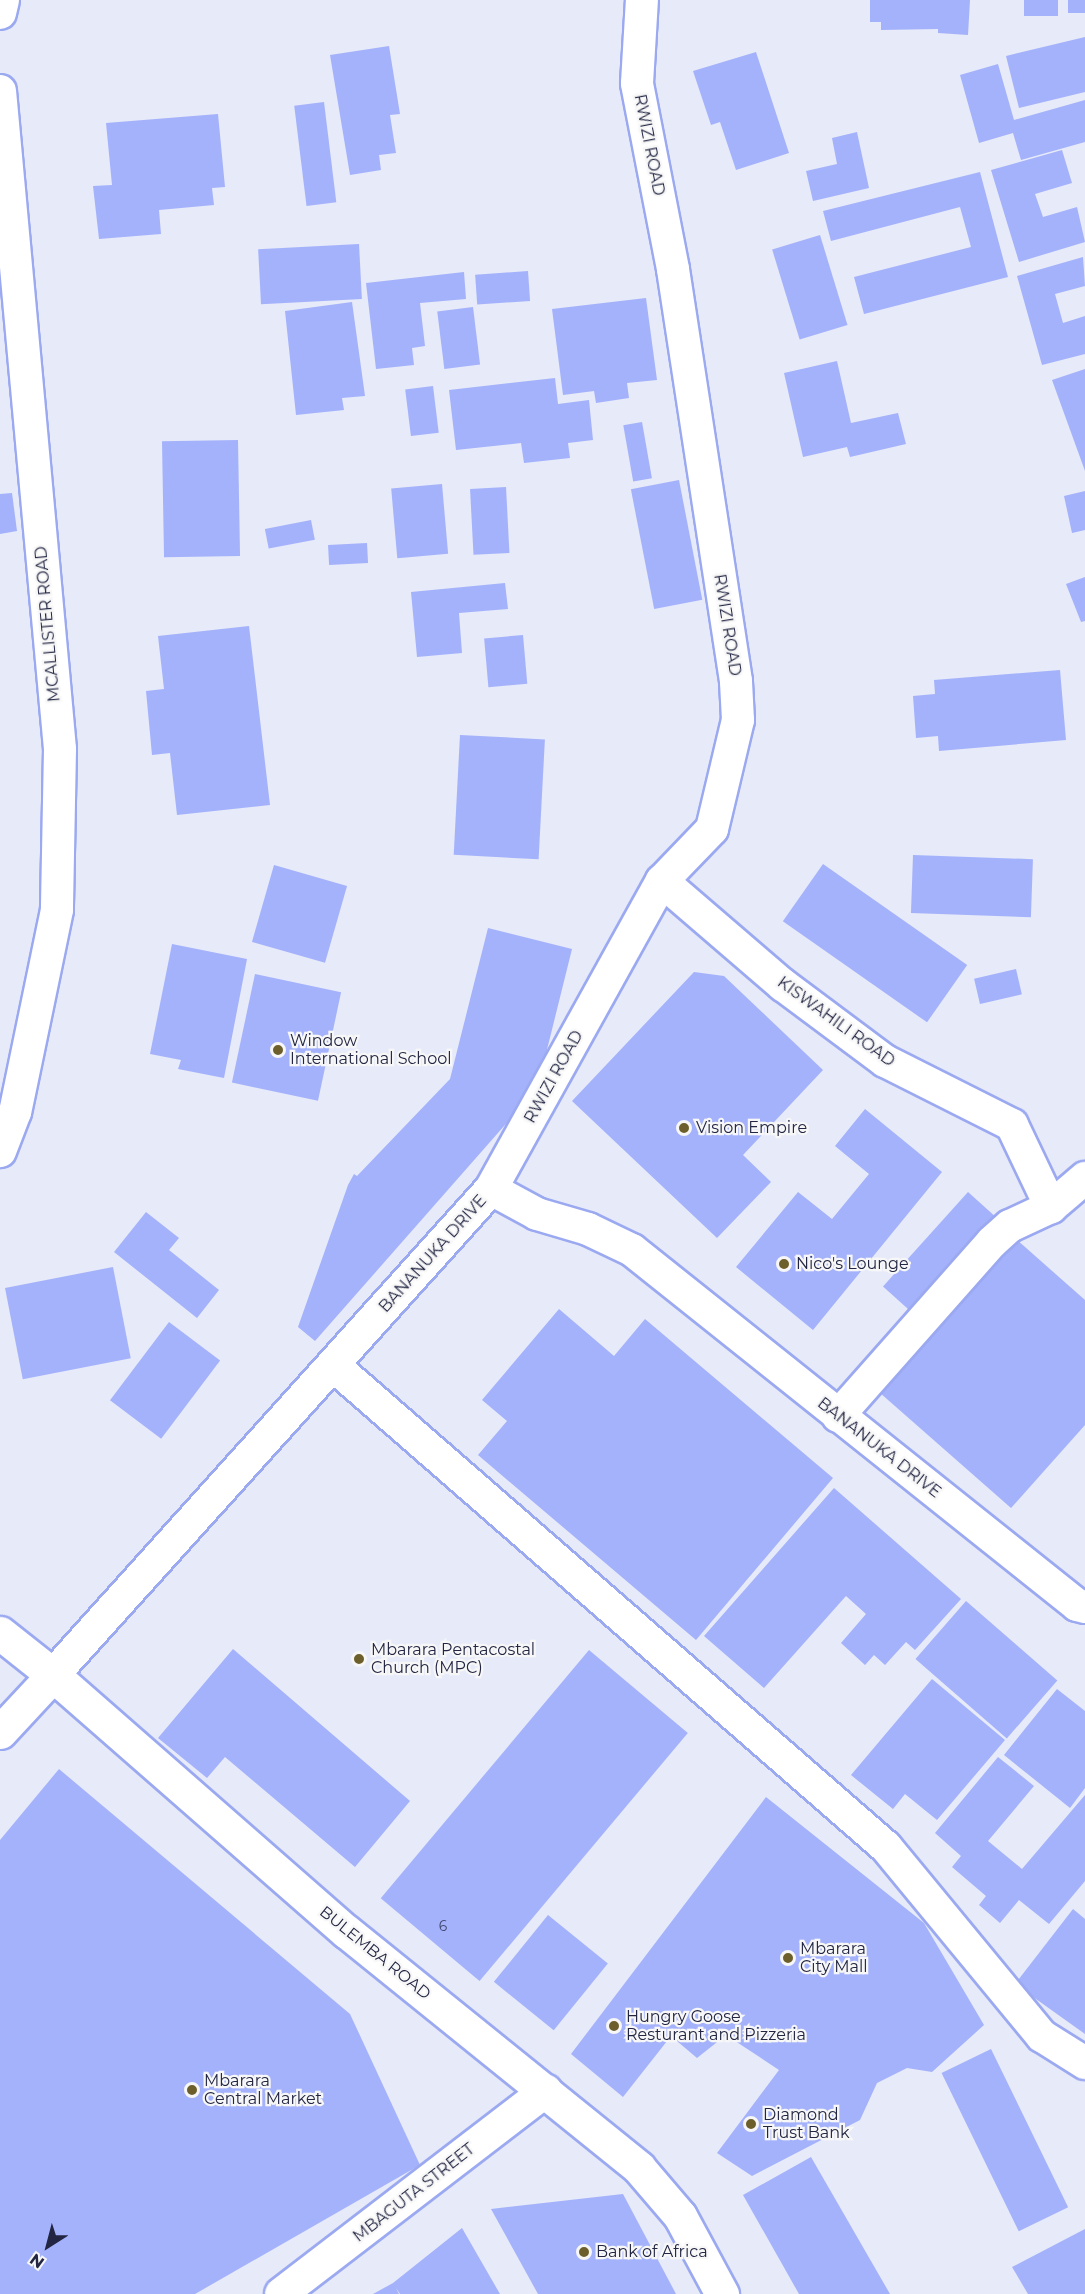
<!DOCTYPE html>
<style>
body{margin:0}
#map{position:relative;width:1085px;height:2294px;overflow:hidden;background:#e6eaf9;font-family:Montserrat,sans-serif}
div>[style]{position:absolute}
.building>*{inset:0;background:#a4b2fb;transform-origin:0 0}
.roads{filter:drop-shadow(2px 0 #9ba9f1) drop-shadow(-2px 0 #9ba9f1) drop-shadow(0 2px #9ba9f1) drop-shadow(0 -2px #9ba9f1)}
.street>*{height:32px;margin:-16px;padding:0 16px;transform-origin:16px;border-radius:16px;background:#fff}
.secondary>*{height:33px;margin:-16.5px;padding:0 16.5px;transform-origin:16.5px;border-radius:16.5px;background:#fff}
.dots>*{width:16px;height:16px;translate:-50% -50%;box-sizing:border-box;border:3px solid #f7f7f7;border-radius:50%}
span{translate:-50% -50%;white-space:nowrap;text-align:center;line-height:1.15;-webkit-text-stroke:4.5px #f7f7f7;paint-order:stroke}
.number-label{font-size:14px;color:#424971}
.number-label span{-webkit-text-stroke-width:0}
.street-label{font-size:16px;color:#222643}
.poi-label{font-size:16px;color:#222643}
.left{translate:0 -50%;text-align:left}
.north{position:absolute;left:18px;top:2216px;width:60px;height:60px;-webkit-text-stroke:4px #f7f7f7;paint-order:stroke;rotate:216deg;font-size:16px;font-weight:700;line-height:24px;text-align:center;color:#222643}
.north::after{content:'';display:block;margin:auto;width:21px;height:27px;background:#222643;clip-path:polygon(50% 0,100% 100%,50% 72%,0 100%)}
</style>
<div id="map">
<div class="building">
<div style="clip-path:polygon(870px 0,970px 0,968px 35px,938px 33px,938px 29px,881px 30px,881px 22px,870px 22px)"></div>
<div style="left:1024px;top:0;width:34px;height:16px"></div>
<div style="left:1068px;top:0;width:17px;height:13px"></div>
<div style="clip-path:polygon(1085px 37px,1085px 92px,1019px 108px,1006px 56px)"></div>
<div style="clip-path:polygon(389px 46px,400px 114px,390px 115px,396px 153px,379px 155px,381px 170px,350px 175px,330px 55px)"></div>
<div style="clip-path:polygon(756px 52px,789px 153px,736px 170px,720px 122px,711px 125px,693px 71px)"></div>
<div style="clip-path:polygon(998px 64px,1014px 120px,1085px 100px,1085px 142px,1021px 160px,1013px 133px,979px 143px,960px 75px)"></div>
<div style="left:324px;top:102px;width:101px;height:30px;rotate:83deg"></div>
<div style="clip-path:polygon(218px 114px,225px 187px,212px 188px,214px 205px,159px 210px,161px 234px,99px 239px,93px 186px,112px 185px,106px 123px)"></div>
<div style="clip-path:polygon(857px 132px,869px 188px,813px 201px,806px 171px,837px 164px,832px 138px)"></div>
<div style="clip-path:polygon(1062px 150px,1072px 183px,1035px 194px,1043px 217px,1077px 207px,1085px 242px,1019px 262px,991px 170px)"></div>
<div style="clip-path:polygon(980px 172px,1008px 277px,864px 314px,854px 277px,971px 247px,960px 207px,831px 241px,823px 211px)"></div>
<div style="left:820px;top:235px;width:94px;height:50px;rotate:73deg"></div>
<div style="left:359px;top:244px;width:55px;height:101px;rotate:87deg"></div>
<div style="clip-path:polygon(1083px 257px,1085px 286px,1055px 294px,1063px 323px,1085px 316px,1085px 354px,1042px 365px,1017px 276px)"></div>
<div style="left:528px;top:271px;width:30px;height:53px;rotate:86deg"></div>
<div style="clip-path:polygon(464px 272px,466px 299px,420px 303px,425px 346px,412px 348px,414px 365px,376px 369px,366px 283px)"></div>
<div style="clip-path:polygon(646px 298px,657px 380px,627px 383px,629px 398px,596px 403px,594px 391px,563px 395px,552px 309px)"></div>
<div style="clip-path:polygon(352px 302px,365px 396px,342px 398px,344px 410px,296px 415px,285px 311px)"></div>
<div style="left:473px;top:307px;width:58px;height:36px;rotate:83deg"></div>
<div style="clip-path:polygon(837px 361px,851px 423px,898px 413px,906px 444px,850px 457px,847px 447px,803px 457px,784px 373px)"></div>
<div style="clip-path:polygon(1085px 369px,1085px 471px,1052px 380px)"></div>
<div style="clip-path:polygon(555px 378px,558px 404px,589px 400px,593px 440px,568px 443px,570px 458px,524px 463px,521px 443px,456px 450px,449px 390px)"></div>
<div style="left:433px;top:386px;width:47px;height:28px;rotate:83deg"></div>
<div style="left:642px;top:422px;width:57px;height:19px;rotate:80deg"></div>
<div style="left:238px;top:440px;width:116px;height:76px;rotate:89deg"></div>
<div style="left:679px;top:480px;width:122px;height:49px;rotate:79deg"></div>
<div style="left:442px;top:484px;width:70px;height:51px;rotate:85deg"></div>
<div style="left:506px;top:487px;width:66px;height:36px;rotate:87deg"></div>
<div style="clip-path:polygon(1085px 491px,1085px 530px,1072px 533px,1064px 496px)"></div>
<div style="clip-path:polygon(12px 493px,17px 531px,0 534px,0 494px)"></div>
<div style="left:311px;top:520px;width:20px;height:47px;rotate:79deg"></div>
<div style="left:367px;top:543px;width:20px;height:39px;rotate:87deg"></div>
<div style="clip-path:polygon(1085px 577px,1085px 621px,1081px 622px,1066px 584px)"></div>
<div style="clip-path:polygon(505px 583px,508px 609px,459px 613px,462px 653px,417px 657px,411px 592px)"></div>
<div style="clip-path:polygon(249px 626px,270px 805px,177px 815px,170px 753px,152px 755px,146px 691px,164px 689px,158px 636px)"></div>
<div style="left:523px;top:635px;width:49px;height:39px;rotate:85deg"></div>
<div style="clip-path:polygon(1060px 670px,1066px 740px,939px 751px,938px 736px,916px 738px,913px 696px,935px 694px,934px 680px)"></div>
<div style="left:460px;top:735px;width:85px;height:120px;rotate:3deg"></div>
<div style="left:913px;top:855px;width:120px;height:58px;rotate:2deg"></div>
<div style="left:823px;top:864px;width:176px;height:70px;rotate:35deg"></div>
<div style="left:274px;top:865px;width:76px;height:80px;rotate:16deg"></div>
<div style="clip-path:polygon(488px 928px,572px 949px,534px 1102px,527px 1100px,315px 1341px,298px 1327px,348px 1185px,354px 1174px,357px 1176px,450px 1079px)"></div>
<div style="clip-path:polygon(172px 944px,247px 959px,224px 1078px,178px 1069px,181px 1060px,150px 1054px)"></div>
<div style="left:1016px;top:969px;width:26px;height:43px;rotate:77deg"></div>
<div style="clip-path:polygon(694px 972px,724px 976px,823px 1070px,743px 1155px,771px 1182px,717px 1238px,572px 1101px)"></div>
<div style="left:255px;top:974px;width:88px;height:111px;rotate:12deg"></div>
<div style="clip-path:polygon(865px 1109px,942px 1172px,813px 1330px,736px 1267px,798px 1192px,832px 1219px,869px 1174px,835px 1146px)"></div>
<div style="left:968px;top:1192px;width:46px;height:127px;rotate:42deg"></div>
<div style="clip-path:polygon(146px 1212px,179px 1238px,169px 1250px,219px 1290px,197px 1318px,114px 1252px)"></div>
<div style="clip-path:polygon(1008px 1232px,1085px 1300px,1085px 1425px,1011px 1508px,871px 1385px)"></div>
<div style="left:113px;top:1267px;width:93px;height:110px;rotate:79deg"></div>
<div style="clip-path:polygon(559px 1309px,614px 1356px,645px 1319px,833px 1478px,696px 1640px,478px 1455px,507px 1421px,482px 1400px)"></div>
<div style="left:169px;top:1322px;width:64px;height:98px;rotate:37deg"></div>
<div style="clip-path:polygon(834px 1488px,961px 1599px,915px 1650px,906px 1642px,885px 1665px,874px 1655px,865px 1665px,841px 1643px,866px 1614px,846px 1596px,764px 1688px,704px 1636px)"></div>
<div style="left:966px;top:1601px;width:121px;height:77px;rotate:41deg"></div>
<div style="clip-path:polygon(233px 1649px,410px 1801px,355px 1867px,225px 1757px,207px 1778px,158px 1738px)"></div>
<div style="left:589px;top:1650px;width:129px;height:324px;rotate:40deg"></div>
<div style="clip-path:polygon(932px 1679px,1005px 1740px,937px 1820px,905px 1794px,893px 1809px,851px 1775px)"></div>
<div style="clip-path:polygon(1057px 1689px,1085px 1711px,1085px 1788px,1070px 1808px,1004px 1755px)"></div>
<div style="clip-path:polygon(998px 1757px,1034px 1786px,988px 1841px,1022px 1869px,1085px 1795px,1085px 1881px,1049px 1924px,1019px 1900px,1000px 1923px,979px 1905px,986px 1896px,952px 1867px,961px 1856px,935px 1833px)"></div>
<div style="clip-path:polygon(59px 1769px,350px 2014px,420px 2165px,195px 2294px,0 2294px,0 1840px)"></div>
<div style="clip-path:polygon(766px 1797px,924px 1923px,984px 2025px,932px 2072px,907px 2068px,877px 2083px,860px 2120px,752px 2176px,717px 2153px,779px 2070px,758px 2056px,726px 2035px,697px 2058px,671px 2036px,623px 2097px,571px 2054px)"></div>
<div style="clip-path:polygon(1073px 1909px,1085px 1919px,1085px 2034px,1015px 1984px)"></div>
<div style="left:548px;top:1915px;width:77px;height:86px;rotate:39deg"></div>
<div style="left:991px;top:2049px;width:176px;height:55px;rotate:64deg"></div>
<div style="clip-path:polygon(811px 2157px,890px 2294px,799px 2294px,743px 2195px)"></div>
<div style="clip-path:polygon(623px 2194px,676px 2294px,538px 2294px,491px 2209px)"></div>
<div style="clip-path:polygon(462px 2228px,500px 2294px,400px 2294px,396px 2288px,399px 2294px,373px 2294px,393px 2283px)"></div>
<div style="clip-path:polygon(1085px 2229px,1085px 2294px,1028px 2294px,1012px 2267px)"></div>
</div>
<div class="roads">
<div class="street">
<div style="left:0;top:13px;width:13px;rotate:-77deg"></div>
<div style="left:0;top:91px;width:661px;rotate:84.79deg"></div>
<div style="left:60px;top:749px;width:161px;rotate:91.1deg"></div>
<div style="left:57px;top:910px;width:206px;rotate:101.7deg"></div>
<div style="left:15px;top:1112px;width:42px;rotate:111deg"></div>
<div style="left:662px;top:881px;width:160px;rotate:40.7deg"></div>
<div style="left:783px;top:985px;width:127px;rotate:36.7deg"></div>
<div style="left:885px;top:1061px;width:142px;rotate:26.7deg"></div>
<div style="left:1012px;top:1125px;width:91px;rotate:64.6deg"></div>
<div style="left:491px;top:1189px;width:352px;rotate:-61deg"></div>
<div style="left:662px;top:881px;width:72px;rotate:-46.1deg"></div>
<div style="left:712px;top:829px;width:112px;rotate:-76.6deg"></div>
<div style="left:738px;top:720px;width:39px;rotate:-93deg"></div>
<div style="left:736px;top:681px;width:417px;rotate:-98.7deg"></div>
<div style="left:673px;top:269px;width:189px;rotate:-101deg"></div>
<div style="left:637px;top:83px;width:83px;rotate:-86.6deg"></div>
<div style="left:333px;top:1365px;width:734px;rotate:41.08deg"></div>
<div style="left:886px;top:1847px;width:245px;rotate:50.5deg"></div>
<div style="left:1042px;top:2036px;width:51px;rotate:32.1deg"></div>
<div style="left:838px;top:1416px;width:232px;rotate:-48.5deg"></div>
<div style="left:992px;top:1242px;width:24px;rotate:-42deg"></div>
<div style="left:1010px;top:1226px;width:45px;rotate:-24.9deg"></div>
<div style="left:1051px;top:1207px;width:45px;rotate:-40.5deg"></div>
<div style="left:53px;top:1675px;width:654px;rotate:-47.97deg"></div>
<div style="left:491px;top:1189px;width:52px;rotate:28.5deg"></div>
<div style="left:537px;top:1214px;width:53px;rotate:16.4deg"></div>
<div style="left:588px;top:1229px;width:49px;rotate:25.5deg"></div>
<div style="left:632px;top:1250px;width:569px;rotate:38.58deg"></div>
<div style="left:1077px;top:1605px;width:8px;rotate:14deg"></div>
<div style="left:281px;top:2294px;width:334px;rotate:-37.5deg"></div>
</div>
<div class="secondary">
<div style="left:0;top:1633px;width:68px;rotate:38.4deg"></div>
<div style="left:53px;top:1675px;width:390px;rotate:41.2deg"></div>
<div style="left:347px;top:1932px;width:375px;rotate:38.9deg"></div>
<div style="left:639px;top:2168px;width:63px;rotate:49.5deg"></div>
<div style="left:680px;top:2216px;width:89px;rotate:61.7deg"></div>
<div style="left:0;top:1732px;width:78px;rotate:-47.1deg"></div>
</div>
</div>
<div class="dots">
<div style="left:278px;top:1050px;background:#6c5f2c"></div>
<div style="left:684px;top:1128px;background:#6c5f2c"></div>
<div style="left:784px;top:1264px;background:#6c5f2c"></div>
<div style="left:359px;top:1659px;background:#6c5f2c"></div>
<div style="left:788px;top:1958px;background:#6c5f2c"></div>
<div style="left:614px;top:2026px;background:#6c5f2c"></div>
<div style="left:192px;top:2090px;background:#6c5f2c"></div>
<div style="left:751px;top:2124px;background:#6c5f2c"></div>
<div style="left:584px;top:2252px;background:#6c5f2c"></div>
</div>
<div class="number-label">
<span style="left:443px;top:1926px">6</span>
</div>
<div class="street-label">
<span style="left:649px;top:145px;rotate:79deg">RWIZI ROAD</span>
<span style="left:48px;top:624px;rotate:-95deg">MCALLISTER ROAD</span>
<span style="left:727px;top:625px;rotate:81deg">RWIZI ROAD</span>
<span style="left:836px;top:1022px;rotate:36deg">KISWAHILI ROAD</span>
<span style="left:554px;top:1077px;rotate:-61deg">RWIZI ROAD</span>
<span style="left:433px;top:1254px;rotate:-48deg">BANANUKA DRIVE</span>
<span style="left:879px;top:1448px;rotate:38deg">BANANUKA DRIVE</span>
<span style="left:375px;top:1953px;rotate:39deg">BULEMBA ROAD</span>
<span style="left:414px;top:2193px;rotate:-38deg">MBAGUTA STREET</span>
</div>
<div class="poi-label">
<span class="left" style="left:290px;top:1050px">Window<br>International School</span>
<span class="left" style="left:696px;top:1128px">Vision Empire</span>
<span class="left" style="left:796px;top:1264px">Nico's Lounge</span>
<span class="left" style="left:371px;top:1659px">Mbarara Pentacostal<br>Church (MPC)</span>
<span class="left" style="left:800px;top:1958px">Mbarara<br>City Mall</span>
<span class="left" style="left:626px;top:2026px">Hungry Goose<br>Resturant and Pizzeria</span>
<span class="left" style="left:204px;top:2090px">Mbarara<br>Central Market</span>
<span class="left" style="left:763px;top:2124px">Diamond<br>Trust Bank</span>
<span class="left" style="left:596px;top:2252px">Bank of Africa</span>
</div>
<div class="north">N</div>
</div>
